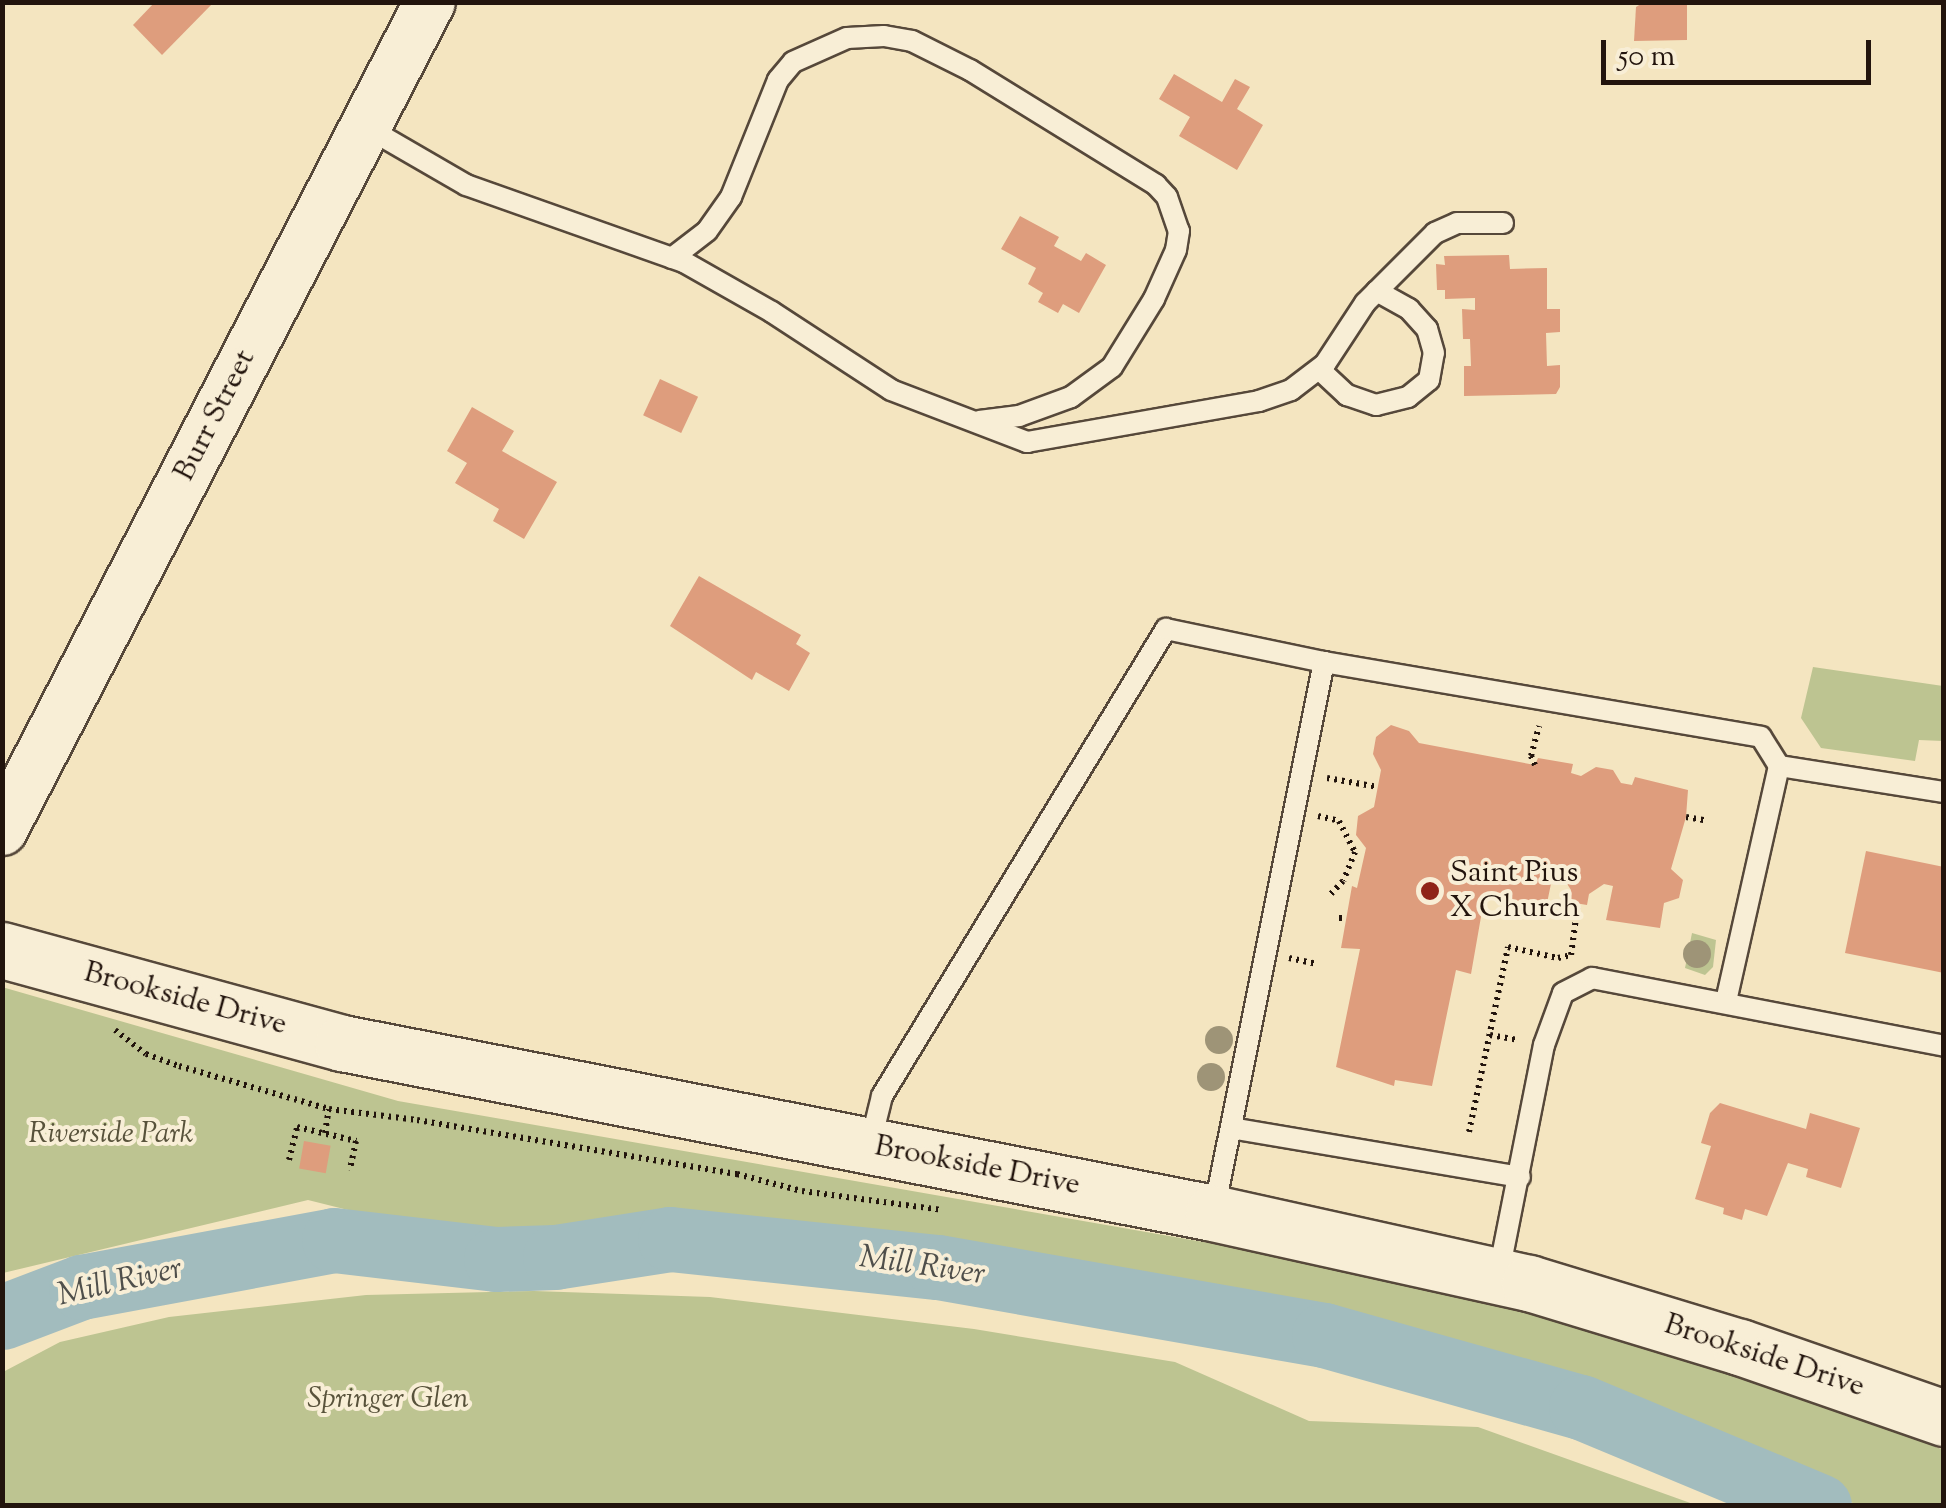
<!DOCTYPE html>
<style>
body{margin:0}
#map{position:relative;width:1946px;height:1508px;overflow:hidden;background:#f4e5c0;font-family:"Sorts Mill Goudy",serif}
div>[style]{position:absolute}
.green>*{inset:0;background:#bdc491}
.river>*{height:65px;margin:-32.5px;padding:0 32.5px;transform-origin:32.5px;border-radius:32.5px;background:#a2bcbe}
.building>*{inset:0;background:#de9d7d;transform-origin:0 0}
.path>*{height:6px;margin-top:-3px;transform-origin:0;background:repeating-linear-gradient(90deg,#22140d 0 2.5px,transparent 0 7.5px)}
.roads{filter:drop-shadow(2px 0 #56483a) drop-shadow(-2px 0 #56483a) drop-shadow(0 2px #56483a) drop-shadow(0 -2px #56483a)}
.service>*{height:20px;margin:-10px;padding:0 10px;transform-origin:10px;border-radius:10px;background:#f8eed6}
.tertiary>*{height:50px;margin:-25px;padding:0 25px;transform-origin:25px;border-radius:25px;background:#f8eed6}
.secondary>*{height:55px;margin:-27.5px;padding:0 27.5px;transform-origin:27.5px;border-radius:27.5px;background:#f8eed6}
.trees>*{width:28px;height:28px;margin:-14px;border-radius:50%;background:#9e9477}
.dots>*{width:28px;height:28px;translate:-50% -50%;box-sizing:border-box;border:5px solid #f8eed6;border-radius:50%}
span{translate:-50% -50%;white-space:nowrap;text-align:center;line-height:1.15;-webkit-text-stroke:8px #f8eed6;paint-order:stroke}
.street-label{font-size:30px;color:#22140d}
.poi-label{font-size:30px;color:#22140d}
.left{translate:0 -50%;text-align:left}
.park-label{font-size:30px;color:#58523b;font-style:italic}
.water-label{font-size:32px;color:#4f4f4b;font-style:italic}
.frame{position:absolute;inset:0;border:5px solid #22140d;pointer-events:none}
.scale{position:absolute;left:1601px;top:40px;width:270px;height:45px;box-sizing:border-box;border:5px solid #22140d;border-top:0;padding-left:12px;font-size:30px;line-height:35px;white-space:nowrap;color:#22140d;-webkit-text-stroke:8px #f8eed6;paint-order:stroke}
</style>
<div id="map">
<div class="green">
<div style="clip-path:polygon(1813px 667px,1943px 686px,1943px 741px,1919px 740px,1915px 761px,1821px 748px,1801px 718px)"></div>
<div style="clip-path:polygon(1692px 933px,1716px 940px,1713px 967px,1705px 975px,1685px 968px)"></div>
<div style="clip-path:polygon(2px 987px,398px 1101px,1426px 1281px,1769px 1379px,1943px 1450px,1943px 1505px,1858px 1505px,1544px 1383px,1301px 1309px,927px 1246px,785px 1235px,673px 1217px,530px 1239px,420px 1228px,308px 1200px,3px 1273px)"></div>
<div style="clip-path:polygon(534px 1291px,710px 1297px,974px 1329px,1175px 1362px,1309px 1421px,1478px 1427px,1696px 1505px,3px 1505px,3px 1372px,60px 1342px,169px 1317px,366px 1295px)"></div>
</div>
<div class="river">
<div style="left:2px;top:1317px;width:85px;rotate:-20.8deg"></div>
<div style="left:81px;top:1287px;width:257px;rotate:-10.5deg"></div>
<div style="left:334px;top:1240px;width:163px;rotate:6.7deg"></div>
<div style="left:496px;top:1259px;width:59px;rotate:-1.9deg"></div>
<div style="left:555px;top:1257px;width:116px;rotate:-8.9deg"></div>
<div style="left:670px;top:1239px;width:269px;rotate:6deg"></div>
<div style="left:938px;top:1267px;width:392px;rotate:10deg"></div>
<div style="left:1324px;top:1335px;width:267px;rotate:15.7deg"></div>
<div style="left:1581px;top:1407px;width:258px;rotate:22.6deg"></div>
</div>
<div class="building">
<div style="clip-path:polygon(155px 2px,214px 2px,162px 55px,133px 25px)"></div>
<div style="clip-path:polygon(1644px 2px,1687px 2px,1687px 40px,1634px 41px,1636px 7px)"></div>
<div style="clip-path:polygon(1174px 74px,1222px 102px,1235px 79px,1250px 87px,1237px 109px,1263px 125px,1237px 170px,1179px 136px,1190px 117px,1159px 99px)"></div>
<div style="clip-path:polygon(1020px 216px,1059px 237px,1054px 246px,1081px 261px,1086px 253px,1106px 265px,1079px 313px,1063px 304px,1058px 313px,1038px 302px,1043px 293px,1028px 284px,1036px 268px,1001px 249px)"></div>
<div style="clip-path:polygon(1509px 255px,1510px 269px,1547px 268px,1547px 309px,1560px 309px,1560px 332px,1546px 333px,1547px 366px,1560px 365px,1560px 387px,1556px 394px,1464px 396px,1464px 366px,1471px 366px,1470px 339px,1463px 339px,1462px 309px,1475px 310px,1475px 298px,1445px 299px,1445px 290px,1437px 290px,1436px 264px,1445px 265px,1444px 256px)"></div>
<div style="left:660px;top:379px;width:42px;height:40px;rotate:25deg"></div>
<div style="clip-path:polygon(472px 407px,514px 431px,502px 451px,557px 482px,524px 539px,493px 521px,499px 509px,455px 483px,467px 463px,447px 451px)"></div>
<div style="clip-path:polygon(699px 576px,801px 635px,796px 644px,810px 653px,789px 691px,756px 672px,752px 680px,670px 626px)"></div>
<div style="clip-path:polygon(1391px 725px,1409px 731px,1419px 743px,1535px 765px,1538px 758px,1573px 764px,1571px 773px,1581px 776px,1596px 767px,1613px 770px,1621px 783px,1632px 785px,1635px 777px,1688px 790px,1686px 817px,1671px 869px,1683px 880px,1679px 898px,1664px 903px,1660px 928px,1606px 920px,1613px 886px,1604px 884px,1589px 894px,1587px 905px,1569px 902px,1571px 890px,1562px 876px,1553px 874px,1546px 908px,1485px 894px,1471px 974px,1456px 970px,1432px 1086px,1395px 1080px,1394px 1086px,1336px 1067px,1360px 949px,1341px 948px,1352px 886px,1357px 888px,1366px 848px,1356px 835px,1358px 816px,1374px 807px,1381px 770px,1373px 754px,1376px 737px)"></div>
<div style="clip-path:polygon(1866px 851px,1944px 867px,1944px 973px,1845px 953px)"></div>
<div style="clip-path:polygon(1720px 1103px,1806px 1129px,1810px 1113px,1860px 1128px,1841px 1188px,1806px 1177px,1808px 1169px,1788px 1163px,1767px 1216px,1745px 1209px,1742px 1220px,1723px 1214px,1724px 1208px,1695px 1199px,1711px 1146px,1701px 1143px,1710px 1113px)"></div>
<div style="left:304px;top:1141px;width:27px;height:28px;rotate:10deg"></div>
</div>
<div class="path">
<div style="left:1535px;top:765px;width:10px;rotate:-114deg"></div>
<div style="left:1531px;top:756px;width:31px;rotate:-75deg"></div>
<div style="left:1327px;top:778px;width:52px;rotate:10deg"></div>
<div style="left:1318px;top:816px;width:22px;rotate:13deg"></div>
<div style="left:1339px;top:821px;width:35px;rotate:63deg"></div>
<div style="left:1355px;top:852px;width:31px;rotate:112deg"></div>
<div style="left:1343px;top:881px;width:19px;rotate:133deg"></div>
<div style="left:1686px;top:817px;width:22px;rotate:10deg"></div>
<div style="left:1339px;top:918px;width:6px"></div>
<div style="left:1289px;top:958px;width:29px;rotate:12deg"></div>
<div style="left:115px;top:1030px;width:39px;rotate:38deg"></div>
<div style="left:146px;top:1054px;width:35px;rotate:20deg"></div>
<div style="left:179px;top:1066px;width:156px;rotate:16deg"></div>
<div style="left:329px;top:1109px;width:89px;rotate:7.1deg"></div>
<div style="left:417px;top:1120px;width:325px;rotate:9.6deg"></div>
<div style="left:737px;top:1174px;width:67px;rotate:14.7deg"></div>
<div style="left:802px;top:1191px;width:141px;rotate:7.7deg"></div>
<div style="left:1490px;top:1035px;width:28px;rotate:10deg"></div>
<div style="left:1469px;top:1132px;width:189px;rotate:-78.1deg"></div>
<div style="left:1508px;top:947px;width:51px;rotate:12.4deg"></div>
<div style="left:1558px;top:958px;width:13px;rotate:-13deg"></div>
<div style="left:1571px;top:955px;width:52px;rotate:-82.3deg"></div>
<div style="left:325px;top:1133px;width:24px;rotate:-81deg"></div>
<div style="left:289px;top:1160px;width:34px;rotate:-76deg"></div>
<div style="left:297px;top:1127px;width:61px;rotate:13.3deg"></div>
<div style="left:356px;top:1141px;width:30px;rotate:102deg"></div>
</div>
<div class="roads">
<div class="service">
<div style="left:366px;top:127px;width:116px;rotate:30.1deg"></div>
<div style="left:466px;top:185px;width:231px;rotate:19.5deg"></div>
<div style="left:684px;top:262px;width:101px;rotate:29.6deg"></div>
<div style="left:772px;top:312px;width:142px;rotate:33.2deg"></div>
<div style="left:891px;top:390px;width:146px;rotate:20.9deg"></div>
<div style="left:1027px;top:442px;width:236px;rotate:-10deg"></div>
<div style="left:1259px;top:401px;width:34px;rotate:-19deg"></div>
<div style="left:1291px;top:390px;width:43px;rotate:-37.4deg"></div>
<div style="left:1325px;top:364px;width:73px;rotate:-56.7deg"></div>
<div style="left:1365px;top:303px;width:99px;rotate:-45deg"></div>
<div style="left:1435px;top:233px;width:24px;rotate:-24deg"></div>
<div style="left:1457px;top:223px;width:46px"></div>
<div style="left:672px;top:258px;width:44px;rotate:-37.6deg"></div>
<div style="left:707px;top:231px;width:42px;rotate:-54.8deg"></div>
<div style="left:731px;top:197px;width:126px;rotate:-68.1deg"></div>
<div style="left:778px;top:80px;width:23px;rotate:-50deg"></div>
<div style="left:793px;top:62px;width:59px;rotate:-24deg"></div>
<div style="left:847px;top:38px;width:37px;rotate:-3deg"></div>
<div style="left:884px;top:36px;width:28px;rotate:10deg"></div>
<div style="left:912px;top:41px;width:65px;rotate:26.6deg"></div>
<div style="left:970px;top:70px;width:219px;rotate:31.7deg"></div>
<div style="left:1156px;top:185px;width:16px;rotate:47deg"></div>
<div style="left:1167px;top:197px;width:36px;rotate:71deg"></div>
<div style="left:1179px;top:231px;width:19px;rotate:99deg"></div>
<div style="left:1176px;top:250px;width:54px;rotate:114.2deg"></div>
<div style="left:1154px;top:299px;width:80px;rotate:121.7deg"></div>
<div style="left:1112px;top:367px;width:51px;rotate:143.8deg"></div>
<div style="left:1071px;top:397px;width:55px;rotate:159.9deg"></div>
<div style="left:1019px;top:416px;width:40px;rotate:172.9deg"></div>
<div style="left:1320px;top:370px;width:37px;rotate:43deg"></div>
<div style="left:1347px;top:395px;width:31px;rotate:19deg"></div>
<div style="left:1376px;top:405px;width:33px;rotate:-14deg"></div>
<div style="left:1408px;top:397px;width:27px;rotate:-39deg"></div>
<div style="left:1429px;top:380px;width:27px;rotate:-80deg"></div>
<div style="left:1434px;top:353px;width:25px;rotate:-106deg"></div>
<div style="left:1427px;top:329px;width:27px;rotate:-132deg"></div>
<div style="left:1409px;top:309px;width:37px;rotate:-151deg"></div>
<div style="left:1779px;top:766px;width:167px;rotate:9deg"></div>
<div style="left:1231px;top:1128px;width:293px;rotate:9.6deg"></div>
<div style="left:870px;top:1145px;width:50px;rotate:-76.2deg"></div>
<div style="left:882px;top:1096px;width:547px;rotate:-58.69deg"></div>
<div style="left:1166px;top:629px;width:161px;rotate:11.8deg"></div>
<div style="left:1214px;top:1211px;width:560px;rotate:-78.67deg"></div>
<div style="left:1324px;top:662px;width:443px;rotate:9.7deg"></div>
<div style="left:1761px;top:737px;width:34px;rotate:58deg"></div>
<div style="left:1779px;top:766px;width:241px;rotate:102.7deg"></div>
<div style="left:1499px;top:1272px;width:231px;rotate:-78.8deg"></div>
<div style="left:1544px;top:1045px;width:55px;rotate:-69.9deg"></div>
<div style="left:1563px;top:993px;width:33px;rotate:-27deg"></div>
<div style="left:1592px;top:978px;width:359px;rotate:10.9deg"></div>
</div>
<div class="tertiary">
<div style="left:2px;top:830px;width:932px;rotate:-62.67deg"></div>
</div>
<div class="secondary">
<div style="left:2px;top:950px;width:352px;rotate:15.3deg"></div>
<div style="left:342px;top:1043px;width:887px;rotate:11.04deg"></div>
<div style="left:1213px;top:1213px;width:324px;rotate:12.5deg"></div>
<div style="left:1529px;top:1283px;width:220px;rotate:16.9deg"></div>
<div style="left:1740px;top:1347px;width:216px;rotate:19.2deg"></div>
</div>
</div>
<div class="trees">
<div style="left:1697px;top:954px"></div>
<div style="left:1219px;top:1040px"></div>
<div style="left:1211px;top:1077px"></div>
</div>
<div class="dots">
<div style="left:1430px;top:891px;background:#8f2418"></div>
</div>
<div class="street-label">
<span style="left:216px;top:416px;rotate:-63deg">Burr Street</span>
<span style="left:185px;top:1000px;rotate:15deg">Brookside Drive</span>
<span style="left:977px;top:1167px;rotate:11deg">Brookside Drive</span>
<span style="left:1764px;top:1357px;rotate:18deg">Brookside Drive</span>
</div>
<div class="poi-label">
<span class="left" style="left:1450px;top:891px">Saint Pius<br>X Church</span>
</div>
<div class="park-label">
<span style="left:111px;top:1135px">Riverside Park</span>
<span style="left:388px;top:1400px">Springer Glen</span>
</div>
<div class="water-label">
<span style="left:922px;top:1267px;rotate:8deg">Mill River</span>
<span style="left:120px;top:1283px;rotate:-13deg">Mill River</span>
</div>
<div class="frame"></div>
<div class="scale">50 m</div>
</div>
